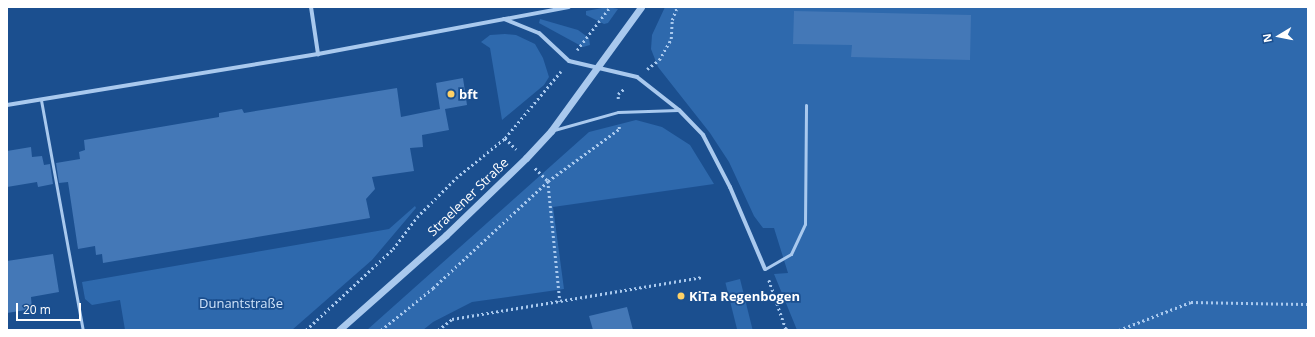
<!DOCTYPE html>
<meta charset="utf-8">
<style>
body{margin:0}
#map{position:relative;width:1315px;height:337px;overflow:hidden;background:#1b4f8f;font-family:"Open Sans",sans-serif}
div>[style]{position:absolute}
.green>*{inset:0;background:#2e69ad;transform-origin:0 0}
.building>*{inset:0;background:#4478b7}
.path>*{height:2.5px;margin-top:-1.25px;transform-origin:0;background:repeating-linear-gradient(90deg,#a9c9ee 0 2px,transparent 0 5px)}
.service>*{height:3px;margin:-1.5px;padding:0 1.5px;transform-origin:1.5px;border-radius:1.5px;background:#a9c9ee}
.minor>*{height:4px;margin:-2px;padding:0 2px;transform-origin:2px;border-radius:2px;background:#a9c9ee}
.tertiary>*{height:7px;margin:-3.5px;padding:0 3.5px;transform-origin:3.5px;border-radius:3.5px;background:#a9c9ee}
.dots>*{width:11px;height:11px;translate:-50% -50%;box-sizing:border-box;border:2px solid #1b4f8f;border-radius:50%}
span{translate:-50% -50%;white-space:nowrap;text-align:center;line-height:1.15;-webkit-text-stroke:3.5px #1b4f8f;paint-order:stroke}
.poi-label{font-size:13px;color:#fff;font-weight:700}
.left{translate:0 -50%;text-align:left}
.street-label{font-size:13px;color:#fff}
.park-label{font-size:13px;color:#cfe3fa}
.frame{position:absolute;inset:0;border:8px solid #fff;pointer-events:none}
.north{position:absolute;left:1259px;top:16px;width:40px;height:40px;-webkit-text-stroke:3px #1b4f8f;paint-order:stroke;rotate:260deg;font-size:11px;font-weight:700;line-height:16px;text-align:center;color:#fff}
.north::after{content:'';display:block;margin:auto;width:14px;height:18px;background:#fff;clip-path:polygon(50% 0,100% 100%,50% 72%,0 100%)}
.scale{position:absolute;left:16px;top:303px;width:65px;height:18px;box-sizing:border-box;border:2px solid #fff;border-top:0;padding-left:5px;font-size:12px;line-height:14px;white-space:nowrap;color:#fff;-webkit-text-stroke:3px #1b4f8f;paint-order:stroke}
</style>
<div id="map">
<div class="green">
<div style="clip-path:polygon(608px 7px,618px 9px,608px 23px,604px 24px,586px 15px,586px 11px)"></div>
<div style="clip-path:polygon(665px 7px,1308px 7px,1308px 330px,797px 330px,774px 274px,788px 273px,774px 228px,763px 228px,754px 216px,729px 162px,710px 133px,658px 67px,651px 49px,652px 35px)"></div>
<div style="clip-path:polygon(540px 19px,578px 30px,589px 38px,590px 45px,583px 47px,539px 23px)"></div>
<div style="clip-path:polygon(505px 34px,516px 35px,535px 44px,543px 58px,549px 77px,544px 85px,502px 120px,490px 48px,481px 42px,490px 35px)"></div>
<div style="clip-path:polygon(636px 120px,662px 127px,690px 145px,714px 184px,553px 207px,564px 289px,472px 302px,433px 322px,423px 330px,367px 330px,589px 132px)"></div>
<div style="clip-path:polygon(415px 206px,416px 208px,372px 260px,292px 330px,125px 330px,120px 300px,92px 305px,85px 299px,82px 282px,389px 229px)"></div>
<div style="left:740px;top:279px;width:53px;height:15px;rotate:76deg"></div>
</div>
<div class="building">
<div style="clip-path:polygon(794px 11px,971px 15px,970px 60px,851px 57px,852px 45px,793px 44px)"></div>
<div style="clip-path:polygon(463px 78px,467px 105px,445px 109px,449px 130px,422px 135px,423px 147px,410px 148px,414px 171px,372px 177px,375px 189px,366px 199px,370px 218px,103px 263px,102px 254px,96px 255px,95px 246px,78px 249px,68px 182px,59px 183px,56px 163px,80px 159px,79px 152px,85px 150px,84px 140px,219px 117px,219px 113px,242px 109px,244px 113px,397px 88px,401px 117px,440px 109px,436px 83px)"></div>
<div style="clip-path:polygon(31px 147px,32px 157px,42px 156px,44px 165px,50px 164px,53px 184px,38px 187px,37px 182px,7px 187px,7px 151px)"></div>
<div style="clip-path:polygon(53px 254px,59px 292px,31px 297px,32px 309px,7px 313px,7px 261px)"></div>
<div style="clip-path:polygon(627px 307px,633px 330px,593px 330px,589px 316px)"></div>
</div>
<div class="path">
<div style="left:577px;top:50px;width:54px;rotate:-52.5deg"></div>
<div style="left:647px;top:69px;width:15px;rotate:-37deg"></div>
<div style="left:659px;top:60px;width:24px;rotate:-60deg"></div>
<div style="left:671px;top:39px;width:19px;rotate:-87deg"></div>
<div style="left:672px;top:20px;width:14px;rotate:-69deg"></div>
<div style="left:618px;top:99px;width:5px;rotate:-90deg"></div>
<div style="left:618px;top:94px;width:9px;rotate:-41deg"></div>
<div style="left:505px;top:138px;width:16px;rotate:45deg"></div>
<div style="left:535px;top:168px;width:18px;rotate:45deg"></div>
<div style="left:548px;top:181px;width:121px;rotate:84.3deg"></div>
<div style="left:769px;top:280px;width:52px;rotate:70.9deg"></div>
<div style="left:786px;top:329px;width:3px;rotate:18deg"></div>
<div style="left:306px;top:330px;width:119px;rotate:-43deg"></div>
<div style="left:393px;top:249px;width:40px;rotate:-53deg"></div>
<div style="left:417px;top:217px;width:55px;rotate:-45deg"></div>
<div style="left:456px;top:178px;width:63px;rotate:-39.2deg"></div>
<div style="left:505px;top:138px;width:87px;rotate:-50.1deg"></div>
<div style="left:381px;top:330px;width:67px;rotate:-38.9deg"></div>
<div style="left:433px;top:288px;width:157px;rotate:-42.9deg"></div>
<div style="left:548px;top:181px;width:88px;rotate:-36.2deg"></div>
<div style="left:619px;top:129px;width:5px;rotate:-90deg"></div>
<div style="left:438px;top:330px;width:18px;rotate:-38deg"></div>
<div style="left:452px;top:319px;width:254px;rotate:-9.5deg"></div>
<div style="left:1119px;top:330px;width:77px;rotate:-21.3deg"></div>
<div style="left:1191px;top:302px;width:117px;rotate:1deg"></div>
</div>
<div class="service">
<div style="left:41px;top:100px;width:234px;rotate:79.7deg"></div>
<div style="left:554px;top:130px;width:66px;rotate:-15.7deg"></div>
<div style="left:618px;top:112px;width:60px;rotate:-1.9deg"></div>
<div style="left:765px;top:269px;width:30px;rotate:-30deg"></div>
<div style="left:791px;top:254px;width:33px;rotate:-65deg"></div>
<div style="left:805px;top:224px;width:119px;rotate:-89.5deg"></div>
</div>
<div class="minor">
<div style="left:311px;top:7px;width:48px;rotate:81.5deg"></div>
<div style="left:504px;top:19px;width:38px;rotate:22deg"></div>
<div style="left:539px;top:33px;width:41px;rotate:43deg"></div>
<div style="left:569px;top:61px;width:70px;rotate:13.2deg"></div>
<div style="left:637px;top:77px;width:53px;rotate:38.2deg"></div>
<div style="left:679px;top:110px;width:35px;rotate:46deg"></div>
<div style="left:703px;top:135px;width:59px;rotate:62.6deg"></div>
<div style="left:730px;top:187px;width:89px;rotate:66.9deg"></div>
<div style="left:7px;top:105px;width:315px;rotate:-9.3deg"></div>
<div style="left:318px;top:54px;width:255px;rotate:-10.6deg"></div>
</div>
<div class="tertiary">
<div style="left:339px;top:330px;width:143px;rotate:-41.6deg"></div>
<div style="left:446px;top:235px;width:111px;rotate:-43.9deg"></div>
<div style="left:526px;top:158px;width:37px;rotate:-47deg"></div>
<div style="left:551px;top:131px;width:153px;rotate:-54deg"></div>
</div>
<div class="dots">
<div style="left:451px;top:94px;background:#ffd166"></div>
<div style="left:681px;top:296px;background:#ffd166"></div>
</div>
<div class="poi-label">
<span class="left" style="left:459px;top:94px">bft</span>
<span class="left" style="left:689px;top:296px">KiTa Regenbogen</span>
</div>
<div class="street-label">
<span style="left:468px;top:197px;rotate:-44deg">Straelener Straße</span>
</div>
<div class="park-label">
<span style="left:241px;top:303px">Dunantstraße</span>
</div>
<div class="frame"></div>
<div class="north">N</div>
<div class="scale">20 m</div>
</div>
